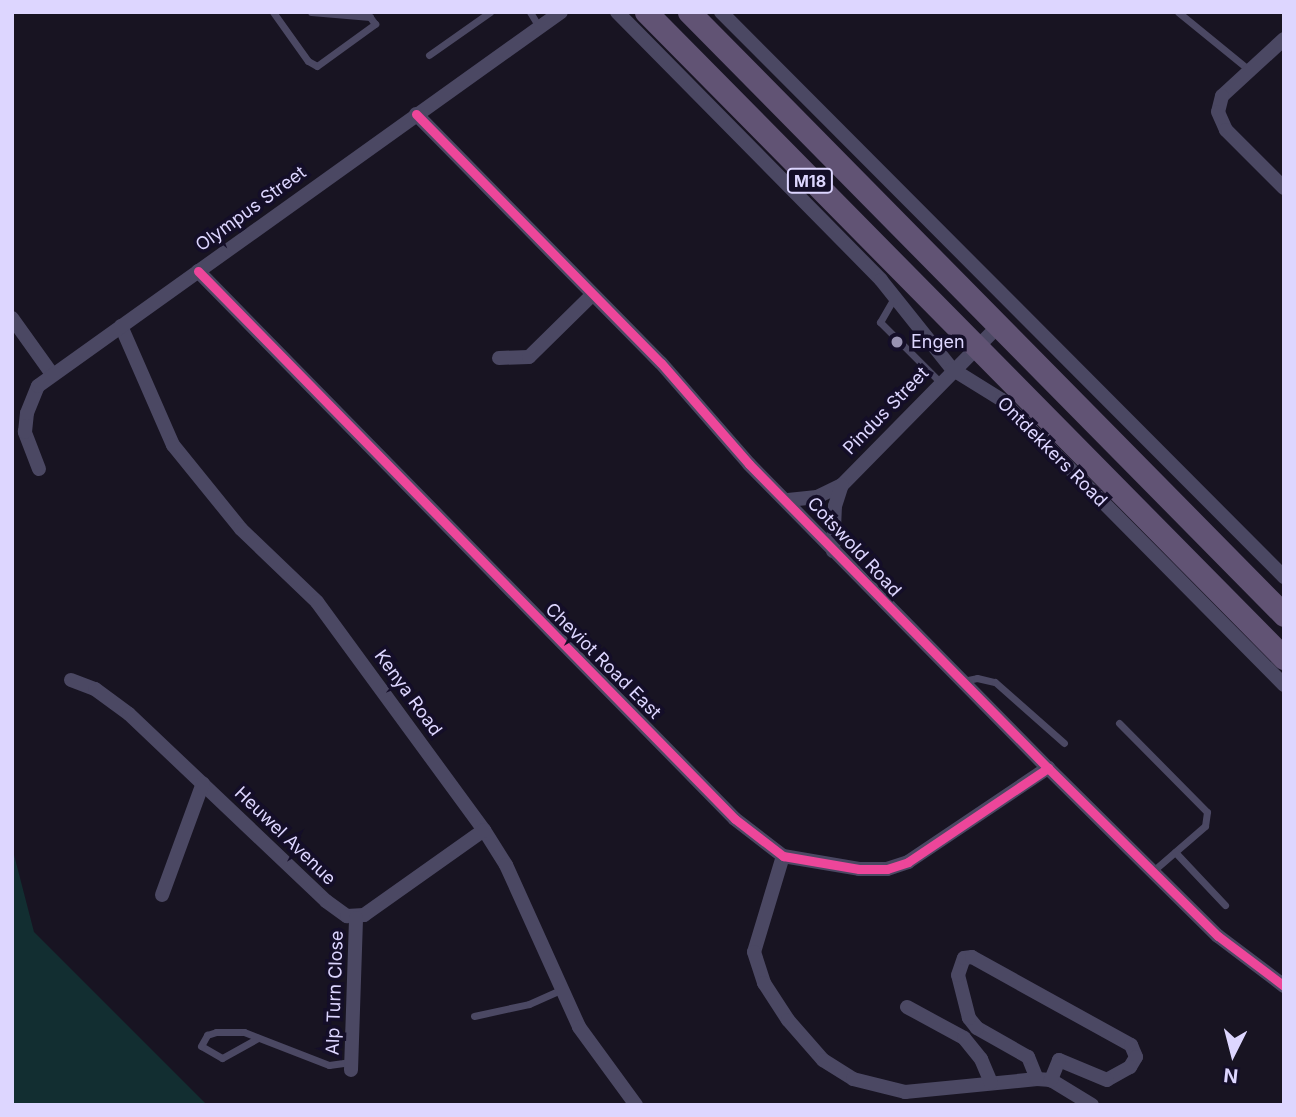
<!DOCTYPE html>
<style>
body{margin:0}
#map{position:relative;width:1296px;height:1117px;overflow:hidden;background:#181422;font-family:Inter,sans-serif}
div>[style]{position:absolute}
.green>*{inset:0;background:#122e31}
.lane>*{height:7px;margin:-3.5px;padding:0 3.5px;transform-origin:3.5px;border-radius:3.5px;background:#4b4863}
.street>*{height:14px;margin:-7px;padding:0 7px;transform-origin:7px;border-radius:7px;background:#4b4863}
.primary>*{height:23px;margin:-11.5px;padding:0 11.5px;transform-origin:11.5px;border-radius:11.5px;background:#615374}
.cycleway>*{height:9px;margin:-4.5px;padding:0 4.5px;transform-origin:4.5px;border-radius:4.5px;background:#ed469a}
.dots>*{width:19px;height:19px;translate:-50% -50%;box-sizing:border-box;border:4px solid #140e28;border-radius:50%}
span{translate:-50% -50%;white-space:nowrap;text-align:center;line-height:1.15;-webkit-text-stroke:7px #140e28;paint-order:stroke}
.shield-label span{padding:2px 5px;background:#140e28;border:2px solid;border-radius:5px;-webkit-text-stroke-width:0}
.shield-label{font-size:16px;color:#ddd6ff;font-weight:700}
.street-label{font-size:18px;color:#ddd6ff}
.poi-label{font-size:18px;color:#ddd6ff}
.left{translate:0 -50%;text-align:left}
.frame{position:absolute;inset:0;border:14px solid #ddd6ff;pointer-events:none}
.north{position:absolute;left:1198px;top:1019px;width:70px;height:70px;-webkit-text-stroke:5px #140e28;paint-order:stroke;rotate:186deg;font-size:19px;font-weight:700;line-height:28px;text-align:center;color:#ddd6ff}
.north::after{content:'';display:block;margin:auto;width:24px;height:32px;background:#ddd6ff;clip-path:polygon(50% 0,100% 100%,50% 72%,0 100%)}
</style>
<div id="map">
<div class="green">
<div style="clip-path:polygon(12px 847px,34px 932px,207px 1105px,12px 1105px)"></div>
</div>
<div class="lane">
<div style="left:273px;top:12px;width:60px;rotate:54.5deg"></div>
<div style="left:308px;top:61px;width:10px;rotate:29deg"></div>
<div style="left:317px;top:66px;width:72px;rotate:-35.9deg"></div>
<div style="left:375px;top:24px;width:9px;rotate:-126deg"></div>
<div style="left:370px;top:17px;width:59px;rotate:-175.2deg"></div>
<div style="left:530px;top:12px;width:17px;rotate:59deg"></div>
<div style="left:1178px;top:12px;width:90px;rotate:39.2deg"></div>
<div style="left:429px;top:55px;width:75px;rotate:-35.2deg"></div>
<div style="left:894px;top:298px;width:28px;rotate:120deg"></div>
<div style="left:880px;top:322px;width:85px;rotate:45deg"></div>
<div style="left:963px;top:681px;width:14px;rotate:-12deg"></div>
<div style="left:977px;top:678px;width:18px;rotate:13deg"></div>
<div style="left:995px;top:682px;width:92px;rotate:41.5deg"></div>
<div style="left:1119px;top:723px;width:125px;rotate:45.3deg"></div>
<div style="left:1207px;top:812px;width:14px;rotate:98deg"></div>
<div style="left:1205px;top:826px;width:69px;rotate:139.1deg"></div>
<div style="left:1175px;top:852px;width:73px;rotate:46.7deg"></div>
<div style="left:474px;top:1016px;width:56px;rotate:-12.3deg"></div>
<div style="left:529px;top:1004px;width:35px;rotate:-24deg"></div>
<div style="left:258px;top:1038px;width:41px;rotate:150.9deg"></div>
<div style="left:222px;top:1058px;width:24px;rotate:-150deg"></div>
<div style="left:201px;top:1046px;width:13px;rotate:-61deg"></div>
<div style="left:207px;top:1035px;width:9px;rotate:-18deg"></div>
<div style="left:216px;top:1032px;width:28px"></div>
<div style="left:244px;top:1032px;width:91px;rotate:21.2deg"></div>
<div style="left:329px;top:1065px;width:22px;rotate:-8deg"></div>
</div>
<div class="street">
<div style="left:617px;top:12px;width:376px;rotate:45.4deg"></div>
<div style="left:881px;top:280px;width:114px;rotate:51.4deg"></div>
<div style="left:952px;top:369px;width:59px;rotate:31.8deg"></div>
<div style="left:1002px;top:400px;width:401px;rotate:45.3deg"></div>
<div style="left:721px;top:12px;width:798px;rotate:45.1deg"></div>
<div style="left:1284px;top:39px;width:84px;rotate:137.4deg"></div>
<div style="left:1222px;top:96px;width:16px;rotate:104deg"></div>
<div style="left:1218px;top:112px;width:20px;rotate:66deg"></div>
<div style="left:1226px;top:130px;width:82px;rotate:45deg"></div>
<div style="left:416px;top:114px;width:349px;rotate:45.5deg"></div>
<div style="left:661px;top:363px;width:134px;rotate:48.9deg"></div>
<div style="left:749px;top:464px;width:426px;rotate:45.5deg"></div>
<div style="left:1048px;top:768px;width:239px;rotate:44.7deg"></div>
<div style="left:1218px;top:936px;width:83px;rotate:37.1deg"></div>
<div style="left:198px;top:271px;width:767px;rotate:45.58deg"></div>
<div style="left:735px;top:819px;width:61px;rotate:37.6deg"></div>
<div style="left:783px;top:856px;width:77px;rotate:9.7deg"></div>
<div style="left:859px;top:869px;width:28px"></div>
<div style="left:887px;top:869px;width:22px;rotate:-18deg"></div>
<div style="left:908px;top:862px;width:169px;rotate:-33.9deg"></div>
<div style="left:12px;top:318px;width:69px;rotate:54.5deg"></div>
<div style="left:121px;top:326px;width:130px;rotate:66.4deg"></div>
<div style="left:173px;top:445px;width:108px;rotate:51deg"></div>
<div style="left:241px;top:529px;width:105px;rotate:43.8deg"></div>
<div style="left:317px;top:602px;width:283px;rotate:53.8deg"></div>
<div style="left:484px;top:830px;width:41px;rotate:57.8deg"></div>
<div style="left:506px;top:865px;width:178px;rotate:65.7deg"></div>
<div style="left:579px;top:1027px;width:97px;rotate:53.8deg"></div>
<div style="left:499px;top:358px;width:30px;rotate:-2deg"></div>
<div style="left:529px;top:357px;width:87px;rotate:-44.5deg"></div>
<div style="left:39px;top:469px;width:40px;rotate:-111deg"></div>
<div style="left:25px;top:432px;width:19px;rotate:-84deg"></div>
<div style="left:27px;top:413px;width:29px;rotate:-68deg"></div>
<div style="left:38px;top:386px;width:643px;rotate:-35.57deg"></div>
<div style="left:788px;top:500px;width:29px;rotate:-6deg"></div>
<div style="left:817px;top:497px;width:28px;rotate:-26deg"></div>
<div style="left:842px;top:485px;width:224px;rotate:-45.5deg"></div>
<div style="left:833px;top:551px;width:45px;rotate:-87.5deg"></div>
<div style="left:835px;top:506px;width:22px;rotate:-72deg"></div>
<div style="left:71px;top:680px;width:26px;rotate:21deg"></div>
<div style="left:95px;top:689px;width:42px;rotate:36.3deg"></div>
<div style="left:129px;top:714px;width:272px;rotate:43.5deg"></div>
<div style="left:326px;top:901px;width:26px;rotate:36deg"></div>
<div style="left:347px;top:916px;width:17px;rotate:-3deg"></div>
<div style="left:364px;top:915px;width:147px;rotate:-35.3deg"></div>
<div style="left:783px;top:856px;width:100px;rotate:106.8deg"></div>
<div style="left:754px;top:952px;width:33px;rotate:72deg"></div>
<div style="left:764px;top:983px;width:44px;rotate:57deg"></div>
<div style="left:788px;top:1020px;width:53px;rotate:48.8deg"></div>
<div style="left:823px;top:1060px;width:36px;rotate:32deg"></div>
<div style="left:853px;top:1079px;width:54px;rotate:14deg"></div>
<div style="left:905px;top:1092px;width:133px;rotate:-5.6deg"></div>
<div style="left:1037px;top:1079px;width:14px;rotate:4deg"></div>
<div style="left:1051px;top:1080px;width:48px;rotate:31.4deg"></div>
<div style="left:162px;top:895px;width:119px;rotate:-69.9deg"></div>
<div style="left:907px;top:1007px;width:65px;rotate:28.5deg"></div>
<div style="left:964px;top:1038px;width:27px;rotate:51deg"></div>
<div style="left:981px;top:1059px;width:26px;rotate:67deg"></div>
<div style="left:351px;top:1070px;width:152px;rotate:-88.1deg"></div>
<div style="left:1037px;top:1079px;width:24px;rotate:-112deg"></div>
<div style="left:1028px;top:1057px;width:59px;rotate:-150.4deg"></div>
<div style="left:977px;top:1028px;width:13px;rotate:-129deg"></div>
<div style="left:969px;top:1018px;width:44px;rotate:-104.3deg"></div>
<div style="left:958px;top:975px;width:18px;rotate:-71deg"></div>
<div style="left:964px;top:958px;width:8px;rotate:-7deg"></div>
<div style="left:972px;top:957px;width:182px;rotate:29deg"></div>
<div style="left:1131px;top:1045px;width:13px;rotate:67deg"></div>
<div style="left:1136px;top:1057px;width:12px;rotate:121deg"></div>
<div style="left:1130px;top:1067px;width:26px;rotate:151deg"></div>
<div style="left:1107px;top:1080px;width:52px;rotate:-157.4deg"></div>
<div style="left:1059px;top:1060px;width:22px;rotate:112deg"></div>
</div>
<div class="primary">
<div style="left:646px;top:12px;width:908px;rotate:45.36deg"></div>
<div style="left:689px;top:12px;width:847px;rotate:45.38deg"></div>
</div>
<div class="cycleway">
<div style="left:416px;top:114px;width:349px;rotate:45.5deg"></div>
<div style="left:661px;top:363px;width:134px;rotate:48.9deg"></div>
<div style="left:749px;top:464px;width:426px;rotate:45.5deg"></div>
<div style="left:1048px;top:768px;width:239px;rotate:44.7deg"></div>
<div style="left:1218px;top:936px;width:83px;rotate:37.1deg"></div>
<div style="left:198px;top:271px;width:767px;rotate:45.58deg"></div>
<div style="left:735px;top:819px;width:61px;rotate:37.6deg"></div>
<div style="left:783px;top:856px;width:77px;rotate:9.7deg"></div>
<div style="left:859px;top:869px;width:28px"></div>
<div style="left:887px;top:869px;width:22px;rotate:-18deg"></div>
<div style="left:908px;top:862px;width:169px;rotate:-33.9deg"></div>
</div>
<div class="dots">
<div style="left:897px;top:342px;background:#9892b2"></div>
</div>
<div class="shield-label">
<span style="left:810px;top:181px">M18</span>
</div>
<div class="street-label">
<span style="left:251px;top:209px;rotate:-36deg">Olympus Street</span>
<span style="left:886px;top:411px;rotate:-46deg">Pindus Street</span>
<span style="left:1052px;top:452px;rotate:45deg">Ontdekkers Road</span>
<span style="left:854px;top:547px;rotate:47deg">Cotswold Road</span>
<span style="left:603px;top:661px;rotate:45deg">Cheviot Road East</span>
<span style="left:408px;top:693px;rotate:54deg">Kenya Road</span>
<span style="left:285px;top:836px;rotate:44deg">Heuwel Avenue</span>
<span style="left:335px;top:993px;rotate:-88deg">Alp Turn Close</span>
</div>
<div class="poi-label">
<span class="left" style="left:911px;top:342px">Engen</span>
</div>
<div class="frame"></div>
<div class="north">N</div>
</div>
